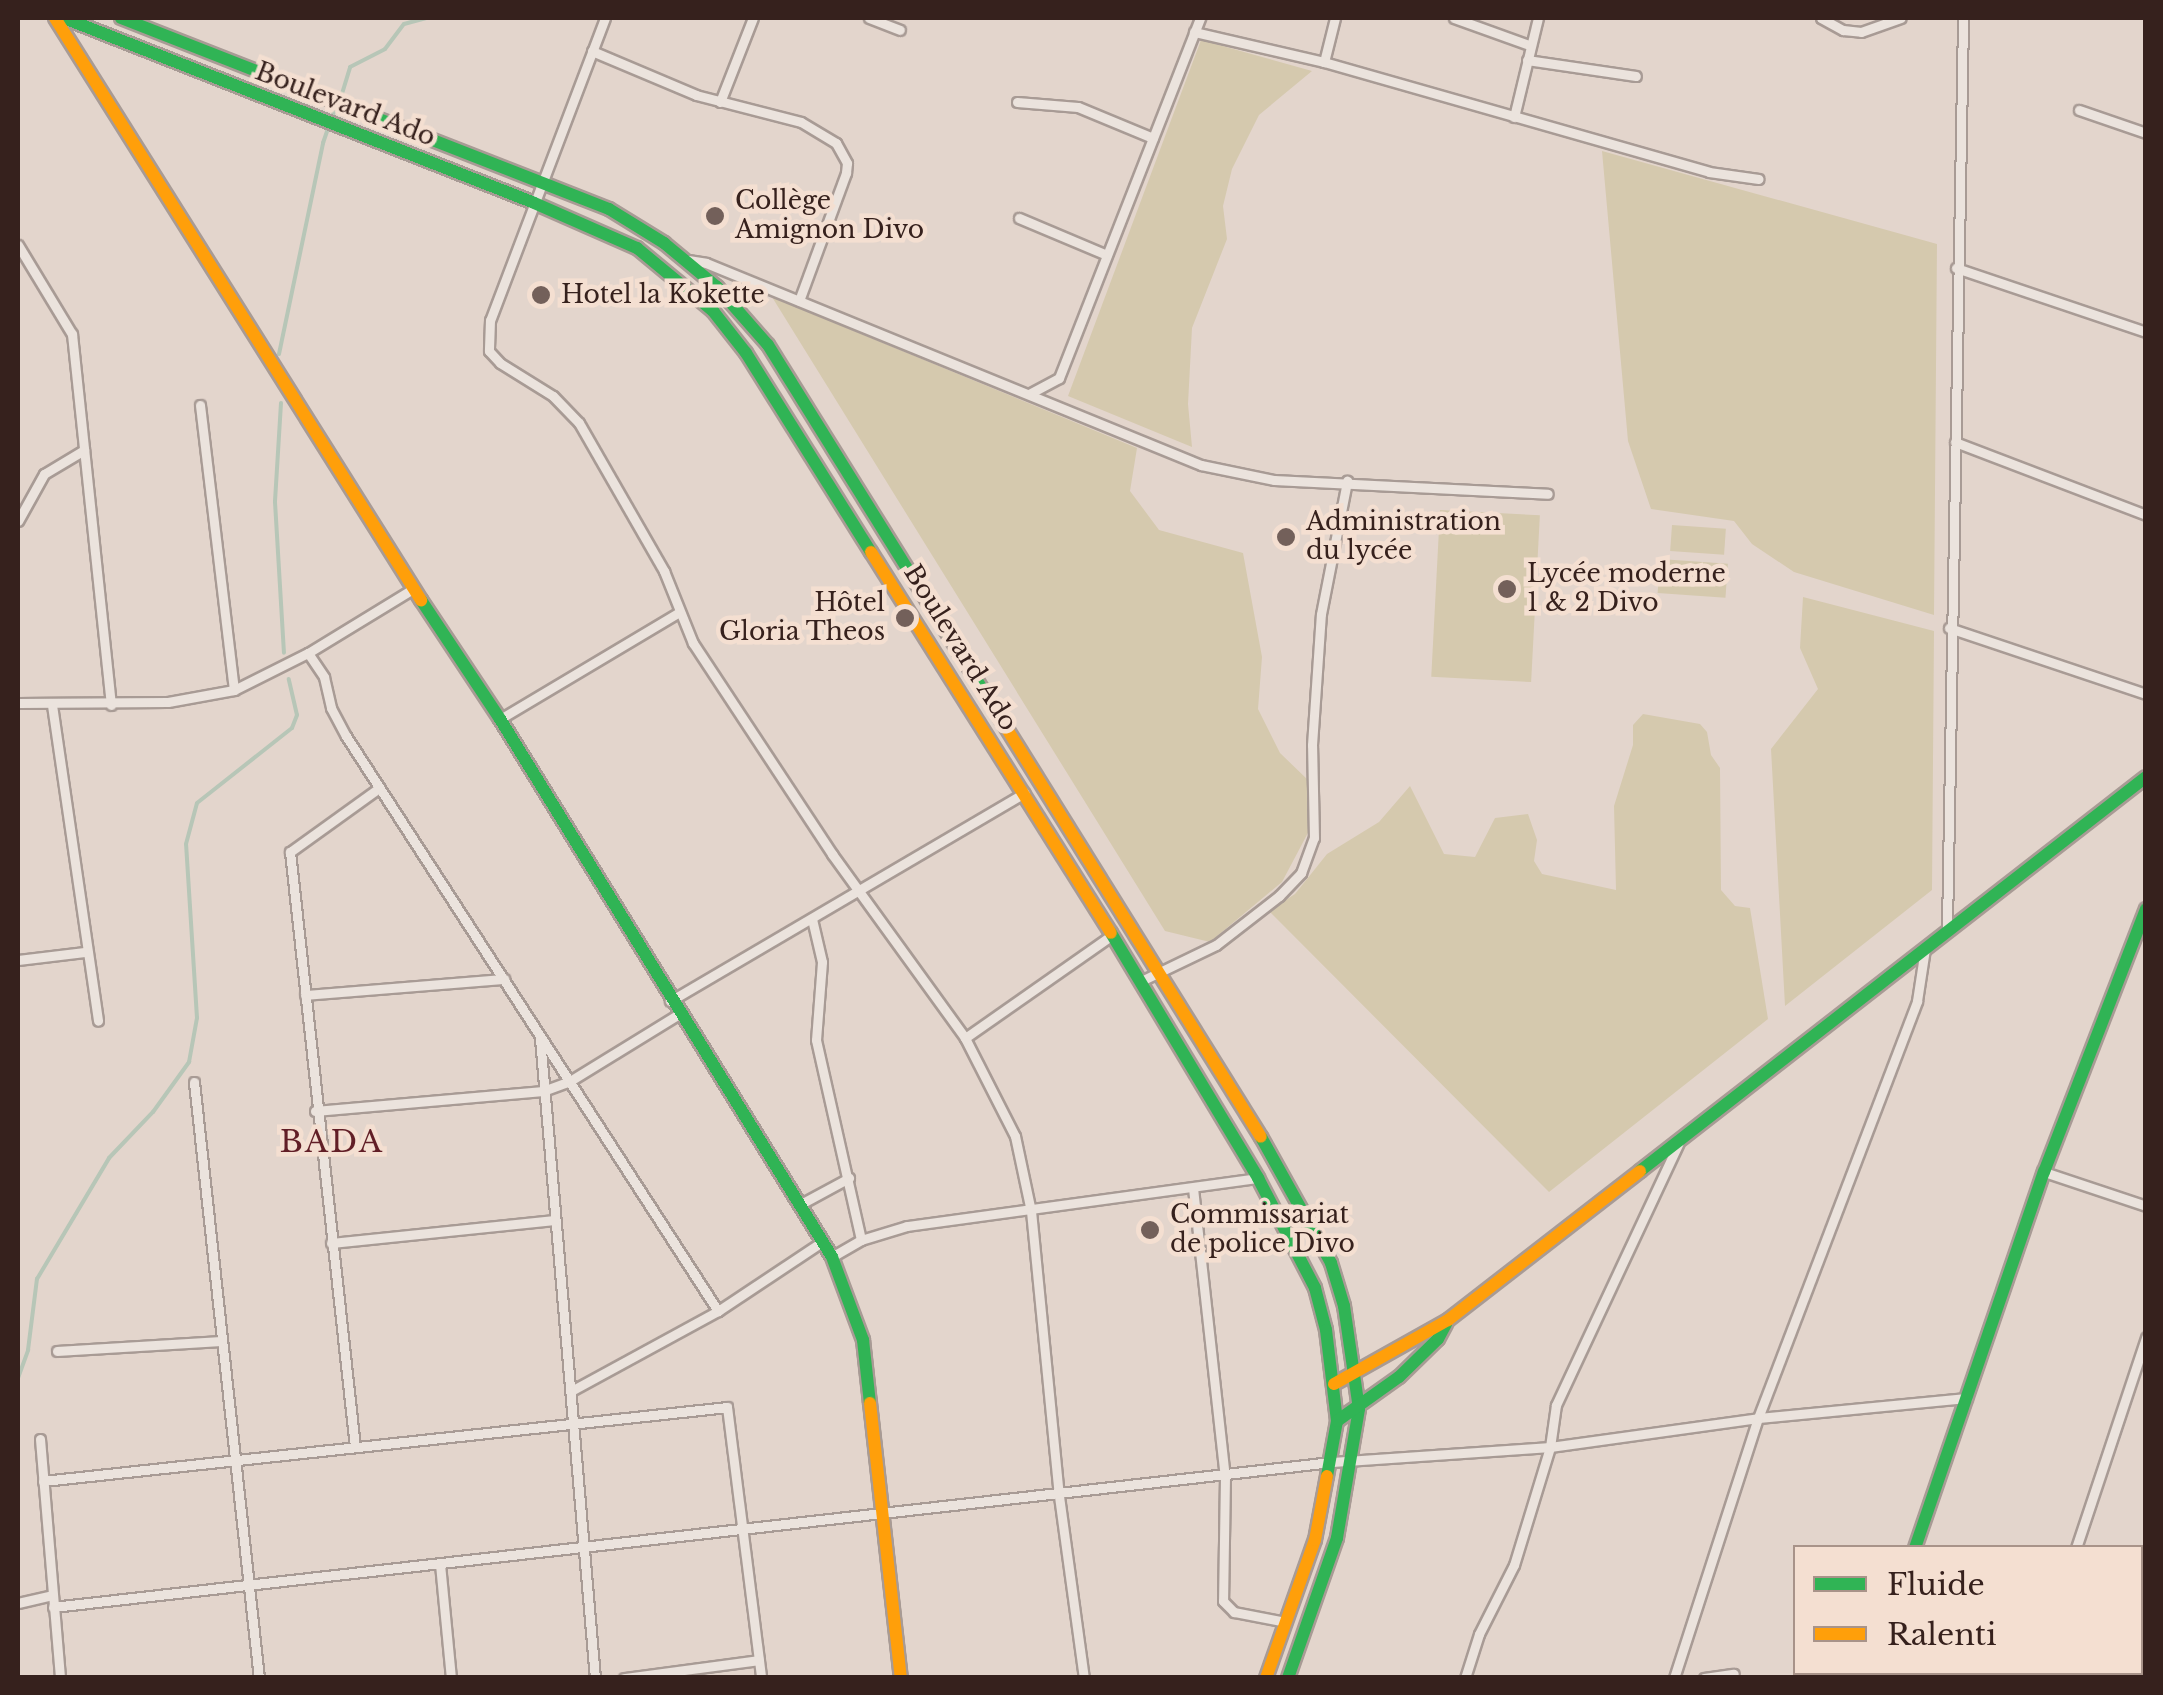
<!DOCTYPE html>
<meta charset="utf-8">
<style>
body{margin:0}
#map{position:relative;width:2163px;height:1695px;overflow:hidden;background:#e3d5cc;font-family:"Libre Baskerville",serif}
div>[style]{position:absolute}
.green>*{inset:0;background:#d5c9ae;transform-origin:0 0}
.stream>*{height:4px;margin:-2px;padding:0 2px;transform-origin:2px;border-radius:2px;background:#b7c6b7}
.roads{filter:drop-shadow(2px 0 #a89b95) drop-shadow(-2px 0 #a89b95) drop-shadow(0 2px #a89b95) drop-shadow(0 -2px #a89b95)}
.street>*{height:9px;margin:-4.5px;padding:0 4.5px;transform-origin:4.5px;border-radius:4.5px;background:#ebe3dd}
.fast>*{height:12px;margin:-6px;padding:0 6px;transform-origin:6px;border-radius:6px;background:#30b455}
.slow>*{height:12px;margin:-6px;padding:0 6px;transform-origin:6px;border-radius:6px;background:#ff9f0a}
.dots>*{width:28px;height:28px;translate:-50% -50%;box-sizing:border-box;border:5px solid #f4dfd1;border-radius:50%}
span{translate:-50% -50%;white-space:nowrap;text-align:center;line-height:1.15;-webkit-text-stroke:9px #f4dfd1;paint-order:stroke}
.street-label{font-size:25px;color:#36211d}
.poi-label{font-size:25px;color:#36211d}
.left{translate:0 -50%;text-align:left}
.right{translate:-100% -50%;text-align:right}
.quarter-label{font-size:30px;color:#611e26;letter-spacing:2.5px}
.frame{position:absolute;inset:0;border:20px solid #36211d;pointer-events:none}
.legend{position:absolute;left:1793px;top:1545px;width:350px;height:130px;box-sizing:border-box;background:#f4dfd1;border:2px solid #a89389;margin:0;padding:12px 18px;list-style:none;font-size:30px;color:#36211d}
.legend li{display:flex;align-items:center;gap:20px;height:50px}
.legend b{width:50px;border:2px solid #a89389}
</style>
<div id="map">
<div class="green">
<div style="clip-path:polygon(1201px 40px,1312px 71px,1259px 115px,1232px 169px,1223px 206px,1227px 239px,1192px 328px,1188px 404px,1192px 447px,1068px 396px)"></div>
<div style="clip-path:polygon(1602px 151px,1937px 244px,1934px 615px,1794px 572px,1752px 544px,1734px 521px,1651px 509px,1628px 441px)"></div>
<div style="clip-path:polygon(772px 297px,1137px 448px,1130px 491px,1159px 530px,1243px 553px,1262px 657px,1258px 709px,1280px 753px,1308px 780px,1310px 829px,1282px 882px,1210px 942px,1165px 931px)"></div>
<div style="left:1440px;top:510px;width:100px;height:167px;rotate:3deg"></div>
<div style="left:1672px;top:525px;width:54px;height:26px;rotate:4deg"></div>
<div style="left:1660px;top:559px;width:68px;height:34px;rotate:4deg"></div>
<div style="clip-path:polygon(1803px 597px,1934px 631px,1932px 890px,1785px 1006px,1771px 749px,1818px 689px,1800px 648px)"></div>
<div style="clip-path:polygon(1643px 714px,1700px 724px,1707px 732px,1711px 755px,1720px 768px,1721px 890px,1735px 906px,1750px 908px,1768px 1019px,1549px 1192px,1269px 911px,1295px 894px,1327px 854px,1379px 822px,1410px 786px,1444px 854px,1475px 857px,1495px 818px,1528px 814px,1537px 840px,1534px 861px,1542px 874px,1616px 890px,1614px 806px,1633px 745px,1633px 725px)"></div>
</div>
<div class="stream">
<div style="left:341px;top:97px;width:31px;rotate:-73deg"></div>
<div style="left:350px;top:67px;width:39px;rotate:-27deg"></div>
<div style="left:385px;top:49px;width:31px;rotate:-53deg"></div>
<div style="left:404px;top:24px;width:23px;rotate:-15deg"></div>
<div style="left:279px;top:354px;width:216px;rotate:-78.2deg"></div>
<div style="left:323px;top:143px;width:39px;rotate:-71deg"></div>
<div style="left:281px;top:403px;width:99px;rotate:93.5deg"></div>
<div style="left:275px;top:502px;width:151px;rotate:86.6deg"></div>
<div style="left:18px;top:1378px;width:30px;rotate:-70deg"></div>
<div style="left:28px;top:1350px;width:72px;rotate:-82.8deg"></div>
<div style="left:37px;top:1279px;width:141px;rotate:-59.2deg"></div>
<div style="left:109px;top:1158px;width:64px;rotate:-46.3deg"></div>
<div style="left:153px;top:1112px;width:62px;rotate:-54.2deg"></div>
<div style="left:189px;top:1062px;width:45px;rotate:-79.7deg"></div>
<div style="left:197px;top:1018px;width:174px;rotate:-93.6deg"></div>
<div style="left:186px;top:844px;width:42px;rotate:-75deg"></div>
<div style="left:197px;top:803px;width:121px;rotate:-38.3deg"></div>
<div style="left:292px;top:728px;width:14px;rotate:-69deg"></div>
<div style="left:297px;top:715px;width:37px;rotate:-103deg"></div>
</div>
<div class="roads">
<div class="street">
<div style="left:605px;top:18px;width:323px;rotate:110.8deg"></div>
<div style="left:490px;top:320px;width:31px;rotate:92deg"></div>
<div style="left:489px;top:351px;width:16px;rotate:47deg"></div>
<div style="left:500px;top:363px;width:62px;rotate:31.9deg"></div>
<div style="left:553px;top:396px;width:37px;rotate:46deg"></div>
<div style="left:579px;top:423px;width:171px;rotate:60.1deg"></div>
<div style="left:664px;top:571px;width:78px;rotate:68.1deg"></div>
<div style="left:693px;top:643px;width:253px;rotate:56.6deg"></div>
<div style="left:832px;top:854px;width:227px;rotate:54.1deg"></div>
<div style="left:965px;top:1038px;width:110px;rotate:63deg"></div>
<div style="left:1015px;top:1136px;width:77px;rotate:78deg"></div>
<div style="left:1031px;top:1211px;width:286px;rotate:84.4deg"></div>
<div style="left:1059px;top:1496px;width:184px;rotate:82.2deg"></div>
<div style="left:869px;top:18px;width:33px;rotate:21deg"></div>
<div style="left:1454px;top:18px;width:80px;rotate:19.8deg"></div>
<div style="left:1821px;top:18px;width:25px;rotate:29deg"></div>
<div style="left:1843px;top:30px;width:18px;rotate:6deg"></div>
<div style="left:1861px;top:32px;width:42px;rotate:-19.3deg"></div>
<div style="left:1194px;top:32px;width:133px;rotate:13deg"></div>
<div style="left:1324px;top:62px;width:400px;rotate:15.9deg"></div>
<div style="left:1709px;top:172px;width:50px;rotate:8deg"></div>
<div style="left:592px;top:51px;width:113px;rotate:22.9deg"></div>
<div style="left:696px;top:95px;width:108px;rotate:14.4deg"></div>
<div style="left:801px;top:122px;width:41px;rotate:31deg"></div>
<div style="left:836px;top:143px;width:23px;rotate:61deg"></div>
<div style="left:847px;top:163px;width:10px;rotate:96deg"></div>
<div style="left:846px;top:173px;width:136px;rotate:110.2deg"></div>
<div style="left:1527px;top:60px;width:110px;rotate:8.4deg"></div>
<div style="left:1324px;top:62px;width:45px;rotate:-76deg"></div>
<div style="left:720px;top:102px;width:90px;rotate:-68.6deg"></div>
<div style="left:1017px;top:102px;width:61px;rotate:4.7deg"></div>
<div style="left:1078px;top:107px;width:81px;rotate:22.5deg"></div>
<div style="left:2079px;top:110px;width:71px;rotate:18.9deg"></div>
<div style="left:1514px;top:117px;width:102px;rotate:-76.4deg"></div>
<div style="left:1019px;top:218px;width:95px;rotate:22.8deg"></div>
<div style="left:18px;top:245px;width:104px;rotate:58.8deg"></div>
<div style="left:72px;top:334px;width:373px;rotate:84deg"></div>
<div style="left:688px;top:260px;width:18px;rotate:9deg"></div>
<div style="left:706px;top:263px;width:535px;rotate:22.2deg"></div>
<div style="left:1201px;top:465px;width:75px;rotate:11.6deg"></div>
<div style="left:1274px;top:480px;width:274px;rotate:2.9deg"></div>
<div style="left:1956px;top:268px;width:200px;rotate:18.6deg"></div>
<div style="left:1029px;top:394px;width:34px;rotate:-28deg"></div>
<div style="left:1059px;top:378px;width:387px;rotate:-68.6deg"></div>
<div style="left:200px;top:405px;width:287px;rotate:83.2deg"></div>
<div style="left:1955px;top:442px;width:204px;rotate:20.9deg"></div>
<div style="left:18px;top:521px;width:54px;rotate:-61deg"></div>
<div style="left:44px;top:474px;width:47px;rotate:-31deg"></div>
<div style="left:1949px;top:628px;width:208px;rotate:18.5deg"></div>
<div style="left:308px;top:653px;width:29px;rotate:56deg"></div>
<div style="left:324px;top:677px;width:32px;rotate:77deg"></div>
<div style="left:331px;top:708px;width:32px;rotate:62deg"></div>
<div style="left:346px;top:736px;width:685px;rotate:57.1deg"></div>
<div style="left:18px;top:703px;width:150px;rotate:-0.4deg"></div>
<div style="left:168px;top:702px;width:67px;rotate:-10.3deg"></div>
<div style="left:234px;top:690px;width:83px;rotate:-26.6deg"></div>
<div style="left:308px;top:653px;width:123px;rotate:-31.4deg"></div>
<div style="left:52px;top:705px;width:319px;rotate:81.7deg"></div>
<div style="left:500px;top:719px;width:207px;rotate:-30.8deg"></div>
<div style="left:812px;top:919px;width:44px;rotate:76.9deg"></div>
<div style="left:822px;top:962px;width:78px;rotate:94.4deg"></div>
<div style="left:816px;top:1040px;width:205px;rotate:77.3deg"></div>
<div style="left:861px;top:1240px;width:34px;rotate:150deg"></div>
<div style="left:1947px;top:928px;width:910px;rotate:-88.99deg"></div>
<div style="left:18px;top:960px;width:67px;rotate:-6.8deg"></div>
<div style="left:1139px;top:982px;width:85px;rotate:-25.7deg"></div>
<div style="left:1216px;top:945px;width:80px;rotate:-37.9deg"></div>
<div style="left:1279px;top:896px;width:32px;rotate:-46deg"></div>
<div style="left:1301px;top:873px;width:37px;rotate:-70deg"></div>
<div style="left:1314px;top:838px;width:93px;rotate:-91.2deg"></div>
<div style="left:1312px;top:745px;width:131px;rotate:-86.1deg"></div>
<div style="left:1321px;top:614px;width:136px;rotate:-78.9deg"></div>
<div style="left:305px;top:995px;width:200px;rotate:-4.6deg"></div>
<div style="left:670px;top:1001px;width:411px;rotate:-30.4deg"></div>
<div style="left:540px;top:1038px;width:642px;rotate:85.09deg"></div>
<div style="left:965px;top:1038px;width:179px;rotate:-35deg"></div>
<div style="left:194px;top:1082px;width:600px;rotate:83.78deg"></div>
<div style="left:315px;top:1111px;width:229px;rotate:-5deg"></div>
<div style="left:543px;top:1091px;width:29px;rotate:-20deg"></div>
<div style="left:570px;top:1081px;width:128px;rotate:-31.6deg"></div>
<div style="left:2044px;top:1172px;width:108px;rotate:18.4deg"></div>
<div style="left:1193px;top:1188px;width:291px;rotate:83.7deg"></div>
<div style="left:1225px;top:1477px;width:124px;rotate:90.9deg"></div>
<div style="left:1223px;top:1601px;width:16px;rotate:45deg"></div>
<div style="left:1234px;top:1612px;width:53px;rotate:10.9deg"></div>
<div style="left:799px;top:1205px;width:57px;rotate:-28.4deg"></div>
<div style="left:861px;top:1240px;width:48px;rotate:-16.9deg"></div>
<div style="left:907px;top:1226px;width:354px;rotate:-7.8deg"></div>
<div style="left:331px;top:1243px;width:225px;rotate:-5.9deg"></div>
<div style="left:57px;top:1351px;width:164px;rotate:-3.5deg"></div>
<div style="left:573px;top:1390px;width:165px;rotate:-28.6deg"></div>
<div style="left:718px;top:1311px;width:125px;rotate:-33.6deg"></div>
<div style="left:40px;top:1439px;width:240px;rotate:85.2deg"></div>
<div style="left:355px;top:1447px;width:599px;rotate:-96.23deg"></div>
<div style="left:290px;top:852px;width:110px;rotate:-35.7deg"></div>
<div style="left:43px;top:1481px;width:688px;rotate:-6.17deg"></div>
<div style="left:727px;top:1407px;width:273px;rotate:82.8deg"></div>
<div style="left:2076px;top:1548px;width:222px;rotate:-71.6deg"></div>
<div style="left:440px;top:1564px;width:115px;rotate:84.5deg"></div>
<div style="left:18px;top:1603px;width:35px;rotate:-13deg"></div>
<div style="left:53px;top:1607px;width:1287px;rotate:-6.47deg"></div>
<div style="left:1332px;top:1462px;width:219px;rotate:-3.9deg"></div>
<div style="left:1550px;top:1447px;width:210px;rotate:-7.9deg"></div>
<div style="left:1758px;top:1418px;width:210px;rotate:-5.5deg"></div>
<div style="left:624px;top:1678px;width:136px;rotate:-7.6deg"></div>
<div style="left:1465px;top:1678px;width:46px;rotate:-72.3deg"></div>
<div style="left:1479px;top:1634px;width:77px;rotate:-63.1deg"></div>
<div style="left:1514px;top:1565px;width:123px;rotate:-73deg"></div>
<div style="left:1550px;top:1447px;width:42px;rotate:-81.9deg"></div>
<div style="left:1556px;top:1405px;width:288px;rotate:-64.9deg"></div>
<div style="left:1674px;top:1678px;width:273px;rotate:-72.1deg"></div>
<div style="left:1758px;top:1418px;width:446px;rotate:-69.1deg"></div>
<div style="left:1917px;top:1001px;width:53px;rotate:-81.3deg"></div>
<div style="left:1704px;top:1678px;width:30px;rotate:-8deg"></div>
<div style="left:2032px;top:1678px;width:6px;rotate:-72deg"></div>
</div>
<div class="fast">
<div style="left:64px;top:18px;width:503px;rotate:21.46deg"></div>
<div style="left:532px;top:202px;width:115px;rotate:23.7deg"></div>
<div style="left:637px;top:248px;width:99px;rotate:39.7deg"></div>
<div style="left:713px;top:311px;width:53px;rotate:51.8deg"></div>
<div style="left:746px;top:353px;width:235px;rotate:57.9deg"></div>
<div style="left:121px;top:18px;width:524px;rotate:21.38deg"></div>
<div style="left:609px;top:209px;width:65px;rotate:31.7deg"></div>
<div style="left:664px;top:243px;width:69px;rotate:39.7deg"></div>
<div style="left:717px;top:287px;width:77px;rotate:48.7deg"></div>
<div style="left:768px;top:345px;width:433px;rotate:58.1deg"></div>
<div style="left:421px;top:600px;width:143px;rotate:56.4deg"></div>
<div style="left:500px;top:719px;width:632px;rotate:58.32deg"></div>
<div style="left:832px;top:1257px;width:89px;rotate:69.5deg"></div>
<div style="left:863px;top:1340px;width:63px;rotate:83.7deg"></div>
<div style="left:1111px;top:933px;width:286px;rotate:59deg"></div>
<div style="left:1258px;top:1178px;width:124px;rotate:62.6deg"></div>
<div style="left:1315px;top:1288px;width:43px;rotate:75.3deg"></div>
<div style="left:1326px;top:1330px;width:92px;rotate:83.1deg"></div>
<div style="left:1337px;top:1421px;width:56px;rotate:100.3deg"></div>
<div style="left:1261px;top:1137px;width:144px;rotate:60.9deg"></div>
<div style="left:1331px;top:1263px;width:45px;rotate:73.2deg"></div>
<div style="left:1344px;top:1306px;width:104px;rotate:81.7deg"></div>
<div style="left:1359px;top:1409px;width:131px;rotate:99.7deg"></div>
<div style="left:1337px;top:1538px;width:148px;rotate:109.3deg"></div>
<div style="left:1640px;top:1171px;width:641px;rotate:-37.91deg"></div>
<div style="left:1337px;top:1421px;width:76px;rotate:-35.4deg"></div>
<div style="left:1399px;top:1377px;width:54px;rotate:-44.3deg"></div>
<div style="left:1438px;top:1339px;width:17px;rotate:-62deg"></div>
<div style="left:1915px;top:1548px;width:398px;rotate:-71.1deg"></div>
<div style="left:2044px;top:1172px;width:282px;rotate:-68.8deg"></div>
</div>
<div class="slow">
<div style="left:55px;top:18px;width:688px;rotate:57.84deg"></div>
<div style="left:871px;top:552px;width:450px;rotate:57.8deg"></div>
<div style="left:997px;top:713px;width:499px;rotate:58.1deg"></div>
<div style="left:1334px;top:1384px;width:131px;rotate:-29.3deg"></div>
<div style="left:1448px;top:1320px;width:243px;rotate:-37.8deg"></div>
<div style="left:870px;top:1403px;width:277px;rotate:83.6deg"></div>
<div style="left:1266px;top:1678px;width:146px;rotate:-70.5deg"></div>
<div style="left:1315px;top:1540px;width:65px;rotate:-79.4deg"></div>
<div style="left:1869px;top:1678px;width:6px;rotate:-72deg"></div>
</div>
</div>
<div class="dots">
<div style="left:715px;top:216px;background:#73605a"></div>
<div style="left:541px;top:295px;background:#73605a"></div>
<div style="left:1286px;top:537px;background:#73605a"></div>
<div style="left:1507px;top:589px;background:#73605a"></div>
<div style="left:905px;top:618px;background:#73605a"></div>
<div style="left:1150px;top:1230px;background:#73605a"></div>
</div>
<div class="street-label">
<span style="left:345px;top:105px;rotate:21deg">Boulevard Ado</span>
<span style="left:960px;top:648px;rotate:58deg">Boulevard Ado</span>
</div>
<div class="poi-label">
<span class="left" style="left:735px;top:216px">Collège<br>Amignon Divo</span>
<span class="left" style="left:561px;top:295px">Hotel la Kokette</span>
<span class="left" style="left:1306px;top:537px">Administration<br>du lycée</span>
<span class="left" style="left:1527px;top:589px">Lycée moderne<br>1 &amp; 2 Divo</span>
<span class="right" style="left:885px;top:618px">Hôtel<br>Gloria Theos</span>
<span class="left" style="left:1170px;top:1230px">Commissariat<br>de police Divo</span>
</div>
<div class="quarter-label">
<span style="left:332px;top:1142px">BADA</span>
</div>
<div class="frame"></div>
<ul class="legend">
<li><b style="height:12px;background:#30b455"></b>Fluide</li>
<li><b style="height:12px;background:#ff9f0a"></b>Ralenti</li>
</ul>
</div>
